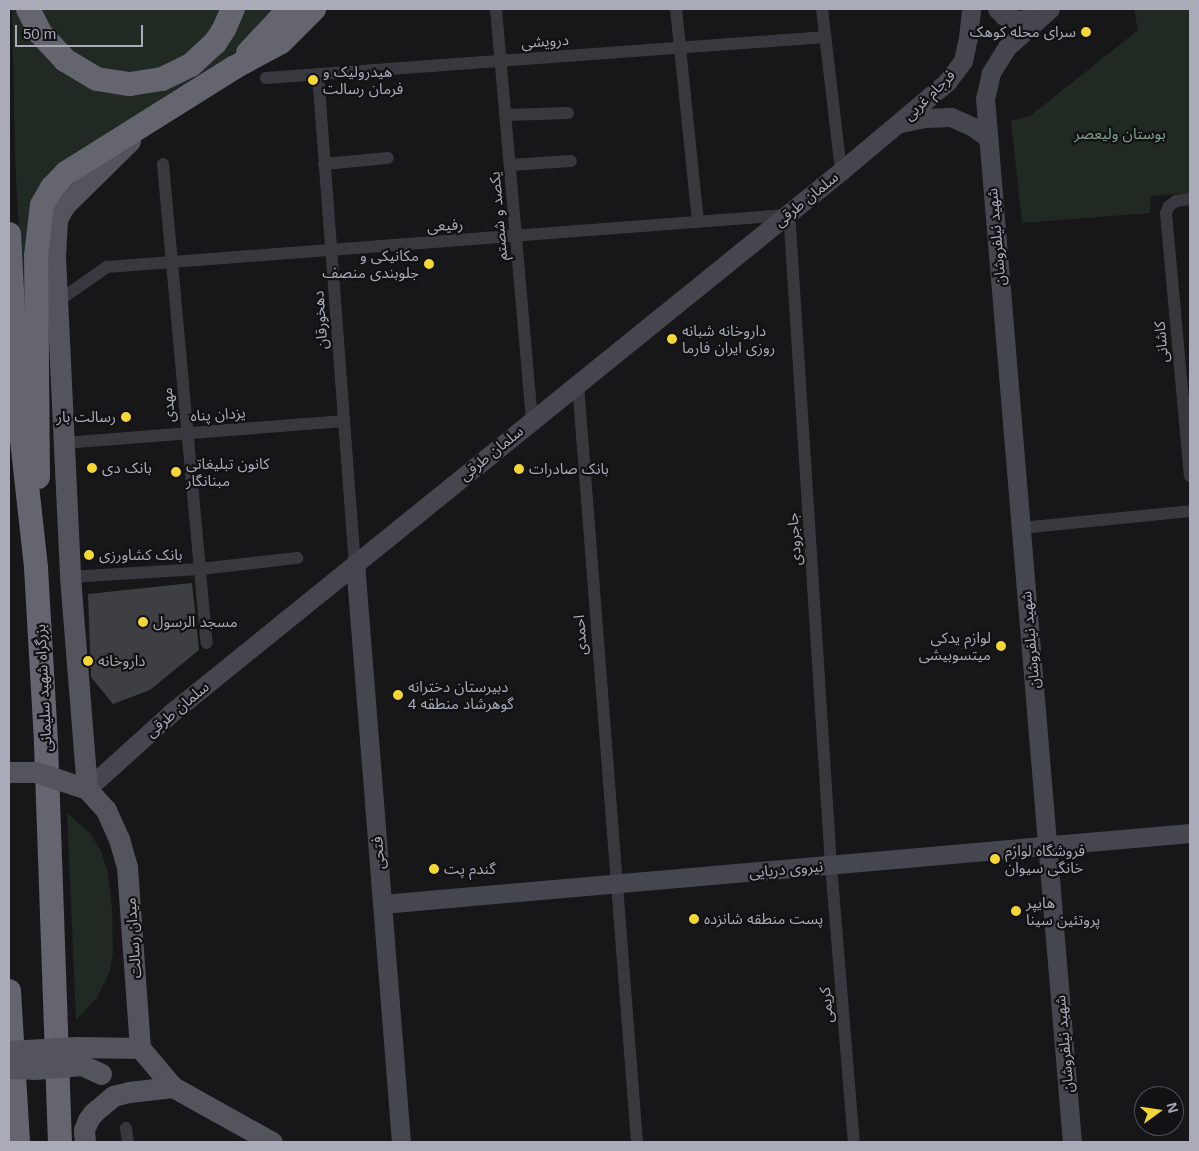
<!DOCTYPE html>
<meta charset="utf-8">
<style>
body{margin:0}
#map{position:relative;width:1199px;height:1151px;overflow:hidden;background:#171719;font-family:Arial,"Noto Sans Arabic",sans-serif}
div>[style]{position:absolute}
.green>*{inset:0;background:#212923}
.building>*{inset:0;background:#3e3f43}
.street>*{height:12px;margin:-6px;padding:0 6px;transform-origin:6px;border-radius:6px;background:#38383e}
.secondary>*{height:19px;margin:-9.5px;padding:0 9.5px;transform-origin:9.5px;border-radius:9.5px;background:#46464e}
.primary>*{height:21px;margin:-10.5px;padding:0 10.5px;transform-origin:10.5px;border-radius:10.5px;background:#54545d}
.highway>*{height:24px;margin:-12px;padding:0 12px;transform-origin:12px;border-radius:12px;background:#64656f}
.primary-bridge>*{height:21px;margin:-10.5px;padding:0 10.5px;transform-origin:10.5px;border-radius:10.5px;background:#54545d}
.dots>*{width:14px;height:14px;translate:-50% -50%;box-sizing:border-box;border:2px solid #121214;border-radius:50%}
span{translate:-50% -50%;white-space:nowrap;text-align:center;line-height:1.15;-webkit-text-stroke:4.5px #121214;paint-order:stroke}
.poi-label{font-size:15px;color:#a9abb9}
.right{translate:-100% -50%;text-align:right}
.left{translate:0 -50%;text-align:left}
.street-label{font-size:15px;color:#a9abb9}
.park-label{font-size:15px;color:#80a488}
.frame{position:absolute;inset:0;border:10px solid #a9abb9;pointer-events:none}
.north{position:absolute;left:1134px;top:1086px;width:50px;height:50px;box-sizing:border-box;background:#121214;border:1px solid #4e4f56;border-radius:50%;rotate:76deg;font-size:14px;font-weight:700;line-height:20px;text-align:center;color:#a9abb9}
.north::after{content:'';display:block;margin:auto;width:18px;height:22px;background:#f4d634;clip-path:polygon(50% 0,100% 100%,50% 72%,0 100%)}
.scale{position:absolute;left:15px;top:25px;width:128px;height:22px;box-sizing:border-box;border:2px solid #a9abb9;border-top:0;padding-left:6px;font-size:15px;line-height:18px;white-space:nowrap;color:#a9abb9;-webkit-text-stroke:4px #121214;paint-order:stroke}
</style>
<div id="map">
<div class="green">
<div style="clip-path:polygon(12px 9px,24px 9px,49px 52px,156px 88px,239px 9px,279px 9px,255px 35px,231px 55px,45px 180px,26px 377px,15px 156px)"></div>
<div style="clip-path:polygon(35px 9px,226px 9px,220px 21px,182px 64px,126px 78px,80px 62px)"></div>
<div style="clip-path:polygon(1134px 9px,1190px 9px,1190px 193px,1151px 196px,1150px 213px,1022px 223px,1011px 121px,1030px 116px,1138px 30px)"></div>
<div style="clip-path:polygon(67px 813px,90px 833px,101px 851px,108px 873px,112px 909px,113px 952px,110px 971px,97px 998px,76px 1020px)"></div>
</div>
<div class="building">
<div style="clip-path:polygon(192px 583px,199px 650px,150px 690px,113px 704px,91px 677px,88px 594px)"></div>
</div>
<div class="street">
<div style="left:496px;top:9px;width:413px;rotate:85deg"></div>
<div style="left:676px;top:9px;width:214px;rotate:84.1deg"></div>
<div style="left:822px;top:9px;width:163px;rotate:83.3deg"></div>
<div style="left:318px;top:74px;width:490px;rotate:85.7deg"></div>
<div style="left:266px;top:78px;width:561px;rotate:-4.19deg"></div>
<div style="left:505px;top:115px;width:63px;rotate:-1.8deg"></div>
<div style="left:163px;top:164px;width:481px;rotate:84.8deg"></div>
<div style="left:324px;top:164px;width:64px;rotate:-5.4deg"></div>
<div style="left:510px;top:165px;width:61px;rotate:-3.8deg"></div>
<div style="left:1190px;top:199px;width:14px;rotate:172deg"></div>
<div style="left:1176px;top:201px;width:9px;rotate:144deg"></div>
<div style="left:1169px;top:206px;width:8px;rotate:113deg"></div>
<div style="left:1166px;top:213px;width:264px;rotate:84.8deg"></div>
<div style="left:789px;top:211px;width:655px;rotate:86.33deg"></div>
<div style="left:831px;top:865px;width:278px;rotate:85.3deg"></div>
<div style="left:58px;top:301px;width:60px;rotate:-34.8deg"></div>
<div style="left:107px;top:267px;width:681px;rotate:-4.38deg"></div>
<div style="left:578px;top:384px;width:760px;rotate:85.55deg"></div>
<div style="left:64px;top:443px;width:281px;rotate:-4.5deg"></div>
<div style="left:1021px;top:528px;width:170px;rotate:-5.7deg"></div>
<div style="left:70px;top:577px;width:130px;rotate:-3.5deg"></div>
<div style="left:200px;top:569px;width:98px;rotate:-6.5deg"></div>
<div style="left:126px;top:1128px;width:14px;rotate:82deg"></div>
</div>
<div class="secondary">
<div style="left:997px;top:9px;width:10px;rotate:45deg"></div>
<div style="left:1004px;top:16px;width:16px;rotate:15deg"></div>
<div style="left:1019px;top:20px;width:20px;rotate:-11deg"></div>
<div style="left:1050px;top:9px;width:57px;rotate:138.5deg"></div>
<div style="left:1007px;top:47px;width:31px;rotate:122deg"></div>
<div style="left:991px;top:73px;width:26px;rotate:103deg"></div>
<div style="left:985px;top:98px;width:1048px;rotate:85.24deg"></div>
<div style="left:901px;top:123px;width:25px;rotate:-12deg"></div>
<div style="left:925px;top:118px;width:26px;rotate:-2deg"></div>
<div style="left:951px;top:117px;width:24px;rotate:24deg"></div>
<div style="left:973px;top:127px;width:19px;rotate:36deg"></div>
<div style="left:355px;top:563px;width:581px;rotate:85.46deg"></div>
<div style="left:87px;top:789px;width:113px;rotate:-42.1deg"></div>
<div style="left:171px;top:713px;width:862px;rotate:-38.97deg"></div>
<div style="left:841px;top:171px;width:138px;rotate:-40deg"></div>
<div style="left:947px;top:82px;width:26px;rotate:-53deg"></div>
<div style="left:963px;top:61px;width:24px;rotate:-78deg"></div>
<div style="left:968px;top:38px;width:29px;rotate:-84deg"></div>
<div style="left:382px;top:904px;width:811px;rotate:-5.02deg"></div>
</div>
<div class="primary">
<div style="left:130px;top:141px;width:91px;rotate:135.4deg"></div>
<div style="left:65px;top:205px;width:16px;rotate:120deg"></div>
<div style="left:57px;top:219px;width:37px;rotate:93deg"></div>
<div style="left:55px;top:256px;width:321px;rotate:87.3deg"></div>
<div style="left:70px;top:577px;width:213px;rotate:85.4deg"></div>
<div style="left:87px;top:789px;width:28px;rotate:48deg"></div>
<div style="left:106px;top:810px;width:32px;rotate:66deg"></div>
<div style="left:119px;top:839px;width:29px;rotate:74deg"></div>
<div style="left:127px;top:867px;width:181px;rotate:85.9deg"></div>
<div style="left:77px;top:1047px;width:63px;rotate:0.9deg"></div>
<div style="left:140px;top:1048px;width:51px;rotate:49.8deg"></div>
<div style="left:173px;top:1087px;width:113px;rotate:29.1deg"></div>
<div style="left:85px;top:1142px;width:12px;rotate:-95deg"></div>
<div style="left:84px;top:1130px;width:11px;rotate:-68deg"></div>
<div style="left:88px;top:1120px;width:9px;rotate:-54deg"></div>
<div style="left:93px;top:1113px;width:26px;rotate:-40deg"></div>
<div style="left:113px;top:1096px;width:16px;rotate:-14deg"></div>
<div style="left:129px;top:1092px;width:44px;rotate:-6.5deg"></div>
</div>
<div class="highway">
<div style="left:28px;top:9px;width:27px;rotate:63deg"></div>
<div style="left:40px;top:33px;width:37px;rotate:47deg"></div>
<div style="left:65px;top:60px;width:37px;rotate:31deg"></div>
<div style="left:97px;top:79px;width:33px;rotate:9deg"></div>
<div style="left:130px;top:84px;width:32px;rotate:-9deg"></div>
<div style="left:162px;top:79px;width:32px;rotate:-26deg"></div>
<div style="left:191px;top:65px;width:33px;rotate:-43deg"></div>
<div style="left:215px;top:43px;width:17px;rotate:-57deg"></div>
<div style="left:224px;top:29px;width:22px;rotate:-66deg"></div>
<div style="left:248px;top:53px;width:60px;rotate:-47deg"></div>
<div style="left:9px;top:234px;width:170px;rotate:87deg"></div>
<div style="left:18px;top:404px;width:165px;rotate:83.7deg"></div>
<div style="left:36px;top:568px;width:175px;rotate:86.7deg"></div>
<div style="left:46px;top:743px;width:399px;rotate:88deg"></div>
<div style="left:38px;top:477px;width:221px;rotate:-90.5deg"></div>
<div style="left:36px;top:256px;width:51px;rotate:-83.3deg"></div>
<div style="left:42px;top:205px;width:20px;rotate:-60deg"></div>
<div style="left:52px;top:188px;width:21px;rotate:-47deg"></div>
<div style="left:66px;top:173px;width:199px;rotate:-32.1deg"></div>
<div style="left:235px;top:67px;width:52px;rotate:-28.5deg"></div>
<div style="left:281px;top:42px;width:47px;rotate:-45deg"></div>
<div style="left:9px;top:991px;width:151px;rotate:86.6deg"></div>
</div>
<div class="primary-bridge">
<div style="left:9px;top:772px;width:27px"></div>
<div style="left:36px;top:772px;width:54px;rotate:18.4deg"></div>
<div style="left:9px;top:1051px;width:68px;rotate:-3.4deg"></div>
<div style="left:9px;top:1068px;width:25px;rotate:2deg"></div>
<div style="left:34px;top:1069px;width:48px;rotate:-4.8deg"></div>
<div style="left:82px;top:1065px;width:21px;rotate:25deg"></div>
</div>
<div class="dots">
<div style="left:1086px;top:32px;background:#f4d634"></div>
<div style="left:313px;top:80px;background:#f4d634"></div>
<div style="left:429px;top:264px;background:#f4d634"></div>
<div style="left:672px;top:339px;background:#f4d634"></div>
<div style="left:126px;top:417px;background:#f4d634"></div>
<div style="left:92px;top:468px;background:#f4d634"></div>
<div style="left:519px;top:469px;background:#f4d634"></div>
<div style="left:176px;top:472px;background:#f4d634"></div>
<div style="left:89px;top:555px;background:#f4d634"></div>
<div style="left:143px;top:622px;background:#f4d634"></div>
<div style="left:1001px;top:646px;background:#f4d634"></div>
<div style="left:88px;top:661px;background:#f4d634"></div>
<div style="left:398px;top:695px;background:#f4d634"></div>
<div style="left:995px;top:859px;background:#f4d634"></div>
<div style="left:434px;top:869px;background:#f4d634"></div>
<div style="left:1016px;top:911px;background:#f4d634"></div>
<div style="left:694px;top:919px;background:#f4d634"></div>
</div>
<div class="poi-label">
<span class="right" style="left:1076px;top:32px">سرای محله کوهک</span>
<span class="left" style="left:323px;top:80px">هیدرولیک و<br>فرمان رسالت</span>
<span class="right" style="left:419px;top:264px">مکانیکی و<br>جلوبندی منصف</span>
<span class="left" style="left:682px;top:339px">داروخانه شبانه<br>روزی ایران فارما</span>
<span class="right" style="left:116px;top:417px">رسالت بار</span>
<span class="left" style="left:186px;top:472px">کانون تبلیغاتی<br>مبنانگار</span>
<span class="left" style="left:102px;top:468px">بانک دی</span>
<span class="left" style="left:529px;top:469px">بانک صادرات</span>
<span class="left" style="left:99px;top:555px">بانک کشاورزی</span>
<span class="left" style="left:153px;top:622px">مسجد الرسول</span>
<span class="right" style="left:991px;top:646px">لوازم یدکی<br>میتسوبیشی</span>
<span class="left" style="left:98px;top:661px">داروخانه</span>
<span class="left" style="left:408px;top:695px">دبیرستان دخترانه<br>گوهرشاد منطقه 4</span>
<span class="left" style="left:1005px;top:859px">فروشگاه لوازم<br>خانگی سیوان</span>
<span class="left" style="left:444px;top:869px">گندم پت</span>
<span class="left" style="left:1026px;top:911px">هایپر<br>پروتئین سینا</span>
<span class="left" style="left:704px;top:919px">پست منطقه شانزده</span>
</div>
<div class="street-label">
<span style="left:545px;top:41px;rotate:-4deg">درویشی</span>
<span style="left:929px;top:95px;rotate:-44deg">فرجام غربی</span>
<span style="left:806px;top:199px;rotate:-39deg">سلمان طرقی</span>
<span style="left:498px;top:216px;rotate:-95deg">یکصد و شصتم</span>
<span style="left:445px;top:225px;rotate:-4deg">رفیعی</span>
<span style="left:996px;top:237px;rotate:-95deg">شهید نیلفروشان</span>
<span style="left:320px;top:320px;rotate:-94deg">دهخورقان</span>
<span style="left:1161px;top:342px;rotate:-95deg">کاشانی</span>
<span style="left:168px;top:405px;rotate:-95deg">مهدی</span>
<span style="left:218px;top:414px;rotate:-4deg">یزدان پناه</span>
<span style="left:491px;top:453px;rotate:-39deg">سلمان طرقی</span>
<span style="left:794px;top:539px;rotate:-94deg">جاجرودی</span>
<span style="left:580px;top:635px;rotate:-94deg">احمدی</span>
<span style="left:1030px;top:640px;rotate:-95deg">شهید نیلفروشان</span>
<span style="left:43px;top:688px;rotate:-93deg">بزرگراه شهید سلیمانی</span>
<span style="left:177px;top:709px;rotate:-40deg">سلمان طرقی</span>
<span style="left:378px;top:853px;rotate:-95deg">فتحی</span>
<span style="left:786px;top:869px;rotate:-5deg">نیروی دریایی</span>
<span style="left:133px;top:938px;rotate:-94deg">میدان رسالت</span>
<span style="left:826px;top:1005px;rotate:-95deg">کریمی</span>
<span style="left:1064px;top:1044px;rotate:-95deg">شهید نیلفروشان</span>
</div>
<div class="park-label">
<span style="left:1120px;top:134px">بوستان ولیعصر</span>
</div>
<div class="frame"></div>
<div class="north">N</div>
<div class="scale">50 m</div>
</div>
